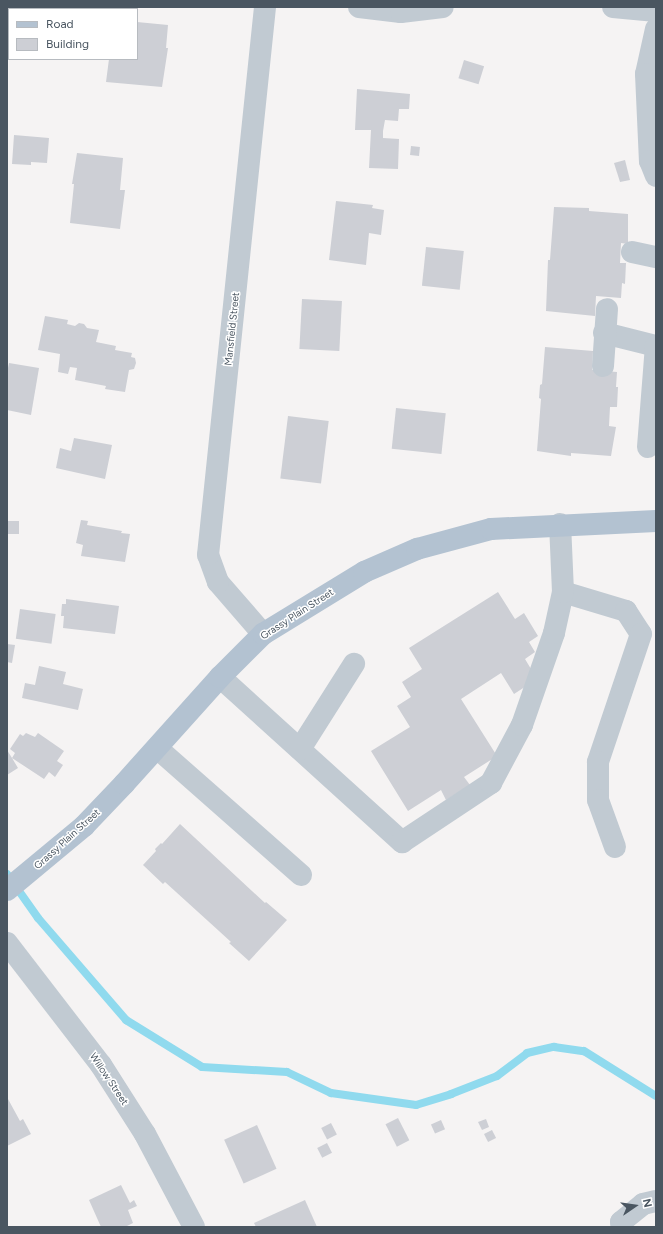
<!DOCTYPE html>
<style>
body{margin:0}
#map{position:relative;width:663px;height:1234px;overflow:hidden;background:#f5f3f3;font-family:Figtree,sans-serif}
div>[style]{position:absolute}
.stream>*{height:8px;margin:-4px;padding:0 4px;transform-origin:4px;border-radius:4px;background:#90daee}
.building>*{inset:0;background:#cdcfd5;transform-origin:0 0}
.minor>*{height:22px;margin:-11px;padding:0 11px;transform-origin:11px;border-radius:11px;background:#c1cad2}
.major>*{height:22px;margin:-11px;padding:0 11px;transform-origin:11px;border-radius:11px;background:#b3c2d1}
span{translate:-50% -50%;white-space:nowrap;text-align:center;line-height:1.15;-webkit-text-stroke:3px #fff;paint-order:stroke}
.street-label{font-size:10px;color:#4a5661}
.frame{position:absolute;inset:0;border:8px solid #4a5661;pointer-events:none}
.legend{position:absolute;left:8px;top:8px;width:130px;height:52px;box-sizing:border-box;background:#fff;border:1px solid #b7bbc0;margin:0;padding:5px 7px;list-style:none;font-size:12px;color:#4a5661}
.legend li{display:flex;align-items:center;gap:8px;height:20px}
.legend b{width:20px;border:1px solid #b7bbc0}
.north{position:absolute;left:615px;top:1186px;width:40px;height:40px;-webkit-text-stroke:3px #fff;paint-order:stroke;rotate:77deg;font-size:11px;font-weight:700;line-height:16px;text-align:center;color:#4a5661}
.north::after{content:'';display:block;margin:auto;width:14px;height:18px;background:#4a5661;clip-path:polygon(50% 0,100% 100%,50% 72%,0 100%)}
</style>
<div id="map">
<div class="stream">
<div style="left:7px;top:874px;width:54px;rotate:54.8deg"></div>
<div style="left:38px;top:918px;width:135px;rotate:49.2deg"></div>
<div style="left:126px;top:1020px;width:89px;rotate:31.7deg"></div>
<div style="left:202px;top:1067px;width:85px;rotate:3.4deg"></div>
<div style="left:287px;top:1072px;width:49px;rotate:25.5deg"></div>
<div style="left:331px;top:1093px;width:86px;rotate:8deg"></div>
<div style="left:416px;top:1105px;width:37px;rotate:-17deg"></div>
<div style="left:451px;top:1094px;width:49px;rotate:-21.4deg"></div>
<div style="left:497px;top:1076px;width:38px;rotate:-37deg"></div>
<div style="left:527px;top:1053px;width:28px;rotate:-13deg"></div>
<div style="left:554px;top:1047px;width:30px;rotate:8deg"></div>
<div style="left:584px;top:1051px;width:85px;rotate:32deg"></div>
</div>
<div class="building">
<div style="clip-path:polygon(137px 22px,168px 25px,166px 48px,168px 48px,162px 87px,106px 82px,109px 59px,137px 59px)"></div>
<div style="left:464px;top:60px;width:21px;height:19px;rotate:17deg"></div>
<div style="clip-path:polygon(357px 89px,410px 94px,409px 109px,399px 109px,398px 121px,385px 120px,383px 131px,383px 138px,399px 139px,398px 169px,369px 168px,371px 130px,355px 130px)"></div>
<div style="clip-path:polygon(14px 135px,49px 138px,47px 163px,31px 162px,31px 165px,12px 164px)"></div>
<div style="left:411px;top:146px;width:9px;height:9px;rotate:6deg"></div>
<div style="clip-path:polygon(77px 153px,123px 158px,120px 190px,125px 190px,120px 229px,70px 223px,74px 184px,72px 184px)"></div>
<div style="clip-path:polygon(625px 160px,630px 180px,620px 182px,614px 163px)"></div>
<div style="clip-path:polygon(336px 201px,373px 205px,372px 208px,384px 210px,381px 235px,369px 233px,366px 265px,329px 260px)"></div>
<div style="clip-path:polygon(554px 207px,589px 208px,589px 211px,628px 214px,628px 244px,621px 243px,620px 263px,626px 263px,625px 284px,622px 283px,621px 298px,596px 296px,595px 316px,546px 311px,548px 260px,550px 260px)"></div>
<div style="left:426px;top:247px;width:38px;height:39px;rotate:6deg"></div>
<div style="left:302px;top:299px;width:40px;height:50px;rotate:3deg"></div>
<div style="clip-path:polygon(45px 316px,68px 320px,67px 324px,75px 326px,79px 323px,84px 324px,87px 328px,99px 330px,96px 342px,116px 346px,115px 350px,132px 353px,131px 357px,135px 358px,136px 363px,134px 369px,129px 370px,125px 392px,105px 389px,106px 386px,75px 380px,77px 368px,70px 367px,68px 374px,58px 372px,60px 354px,38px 350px)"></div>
<div style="clip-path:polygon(545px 347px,593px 351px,592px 370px,617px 372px,616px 387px,618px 387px,617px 407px,610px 407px,609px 426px,616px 427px,611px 456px,571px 453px,571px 456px,537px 451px,541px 399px,539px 398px,540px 385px,542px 384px)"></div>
<div style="clip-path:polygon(9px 363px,39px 368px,31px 415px,7px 410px,7px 373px)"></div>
<div style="left:396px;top:408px;width:50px;height:41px;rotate:6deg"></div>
<div style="left:288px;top:416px;width:41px;height:63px;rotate:7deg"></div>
<div style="clip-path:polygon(74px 438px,112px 445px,105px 479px,56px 468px,60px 448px,71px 451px)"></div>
<div style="clip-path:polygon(81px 520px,88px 521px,87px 525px,122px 531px,121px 533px,130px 534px,125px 562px,81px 556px,83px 545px,76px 543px)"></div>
<div style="left:8px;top:521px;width:11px;height:13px"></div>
<div style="clip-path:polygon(498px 592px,515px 619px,524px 613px,538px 636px,529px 642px,535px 652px,525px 659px,537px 679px,514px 694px,501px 673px,461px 699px,497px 756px,464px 777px,470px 785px,446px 800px,441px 790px,408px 811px,371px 751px,410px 727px,397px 706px,411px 697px,402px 682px,422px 669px,409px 648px)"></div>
<div style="clip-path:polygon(66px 599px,119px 606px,115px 634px,63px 628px,64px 616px,61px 616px,62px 604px,66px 604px)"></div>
<div style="left:20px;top:609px;width:36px;height:30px;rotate:8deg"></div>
<div style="clip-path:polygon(7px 644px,15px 645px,12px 663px,7px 662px)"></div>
<div style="clip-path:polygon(39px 666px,66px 672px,63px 684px,83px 689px,78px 710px,22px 698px,25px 683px,35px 685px)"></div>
<div style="clip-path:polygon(26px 733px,35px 737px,38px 733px,64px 751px,57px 761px,63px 765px,55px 777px,49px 772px,44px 779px,12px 758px,18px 768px,7px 775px,7px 750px,12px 758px,15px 753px,10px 749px,20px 734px,23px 736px)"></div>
<div style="clip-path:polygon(180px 824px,265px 903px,266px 902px,287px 920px,249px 961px,229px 943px,231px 942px,219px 931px,165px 882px,163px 884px,143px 865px,156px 851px,155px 849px,161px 843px,162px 844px)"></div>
<div style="clip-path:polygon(8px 1099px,20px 1121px,23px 1119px,31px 1134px,7px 1146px)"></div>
<div style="left:398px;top:1118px;width:25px;height:14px;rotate:63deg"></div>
<div style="clip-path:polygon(486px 1119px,489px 1127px,482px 1130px,478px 1122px)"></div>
<div style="left:441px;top:1120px;width:10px;height:11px;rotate:66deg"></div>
<div style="left:331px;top:1123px;width:13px;height:11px;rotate:63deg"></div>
<div style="left:257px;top:1125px;width:48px;height:36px;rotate:66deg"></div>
<div style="left:492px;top:1130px;width:9px;height:9px;rotate:63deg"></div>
<div style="left:327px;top:1143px;width:11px;height:11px;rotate:63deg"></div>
<div style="clip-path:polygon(121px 1185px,130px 1203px,134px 1200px,137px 1206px,128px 1210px,133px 1223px,125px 1227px,101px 1227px,89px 1200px)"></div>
<div style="clip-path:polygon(305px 1200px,317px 1227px,256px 1227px,254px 1223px)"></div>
</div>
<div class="minor">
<div style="left:359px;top:7px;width:42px;rotate:6.8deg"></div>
<div style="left:401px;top:12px;width:42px;rotate:-6.8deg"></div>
<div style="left:613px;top:7px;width:43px;rotate:5.3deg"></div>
<div style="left:656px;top:29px;width:46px;rotate:102.5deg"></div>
<div style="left:646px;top:74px;width:87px;rotate:87.4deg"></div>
<div style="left:650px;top:161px;width:16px;rotate:68deg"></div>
<div style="left:632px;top:252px;width:25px;rotate:12deg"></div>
<div style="left:604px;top:333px;width:54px;rotate:14deg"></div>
<div style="left:603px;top:366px;width:57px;rotate:-86deg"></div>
<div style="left:648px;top:447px;width:101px;rotate:-85.5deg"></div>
<div style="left:563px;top:592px;width:66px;rotate:16.8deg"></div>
<div style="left:626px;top:611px;width:27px;rotate:57deg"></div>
<div style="left:641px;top:634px;width:135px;rotate:108.6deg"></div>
<div style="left:598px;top:762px;width:38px;rotate:90deg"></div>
<div style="left:598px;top:800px;width:50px;rotate:70.1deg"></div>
<div style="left:263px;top:634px;width:69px;rotate:-130.9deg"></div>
<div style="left:218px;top:582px;width:29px;rotate:-110deg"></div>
<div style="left:208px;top:555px;width:551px;rotate:-84.06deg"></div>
<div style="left:220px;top:677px;width:246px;rotate:42.2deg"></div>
<div style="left:402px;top:842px;width:107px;rotate:-33.5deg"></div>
<div style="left:491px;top:783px;width:66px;rotate:-61.9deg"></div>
<div style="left:522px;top:725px;width:97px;rotate:-70.8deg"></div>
<div style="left:554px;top:633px;width:42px;rotate:-77.6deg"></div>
<div style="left:563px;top:592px;width:68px;rotate:-92.5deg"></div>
<div style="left:157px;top:748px;width:192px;rotate:41.4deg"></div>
<div style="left:300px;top:749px;width:101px;rotate:-57.6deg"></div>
<div style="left:7px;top:943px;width:154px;rotate:52.4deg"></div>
<div style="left:101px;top:1065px;width:82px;rotate:57.5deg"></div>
<div style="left:145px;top:1134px;width:105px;rotate:62.2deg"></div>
<div style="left:622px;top:1227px;width:5px;rotate:-101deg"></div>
<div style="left:621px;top:1222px;width:28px;rotate:-39deg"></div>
<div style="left:643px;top:1204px;width:13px;rotate:-13deg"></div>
</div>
<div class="major">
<div style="left:7px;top:890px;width:100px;rotate:-39.7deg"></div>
<div style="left:84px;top:826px;width:58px;rotate:-46.4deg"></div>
<div style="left:124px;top:784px;width:144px;rotate:-48.1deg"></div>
<div style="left:220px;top:677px;width:61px;rotate:-45deg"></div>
<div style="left:263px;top:634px;width:119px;rotate:-31.5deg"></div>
<div style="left:364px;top:572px;width:58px;rotate:-23.5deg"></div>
<div style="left:417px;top:549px;width:77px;rotate:-15.1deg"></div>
<div style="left:491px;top:529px;width:165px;rotate:-2.8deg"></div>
</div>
<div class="street-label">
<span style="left:232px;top:329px;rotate:-84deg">Mansfield Street</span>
<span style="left:297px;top:614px;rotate:-33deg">Grassy Plain Street</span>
<span style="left:67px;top:839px;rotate:-42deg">Grassy Plain Street</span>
<span style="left:109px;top:1079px;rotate:56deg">Willow Street</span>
</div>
<div class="frame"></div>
<ul class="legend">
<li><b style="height:5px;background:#b3c2d1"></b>Road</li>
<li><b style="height:11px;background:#cdcfd5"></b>Building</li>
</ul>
<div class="north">N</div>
</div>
